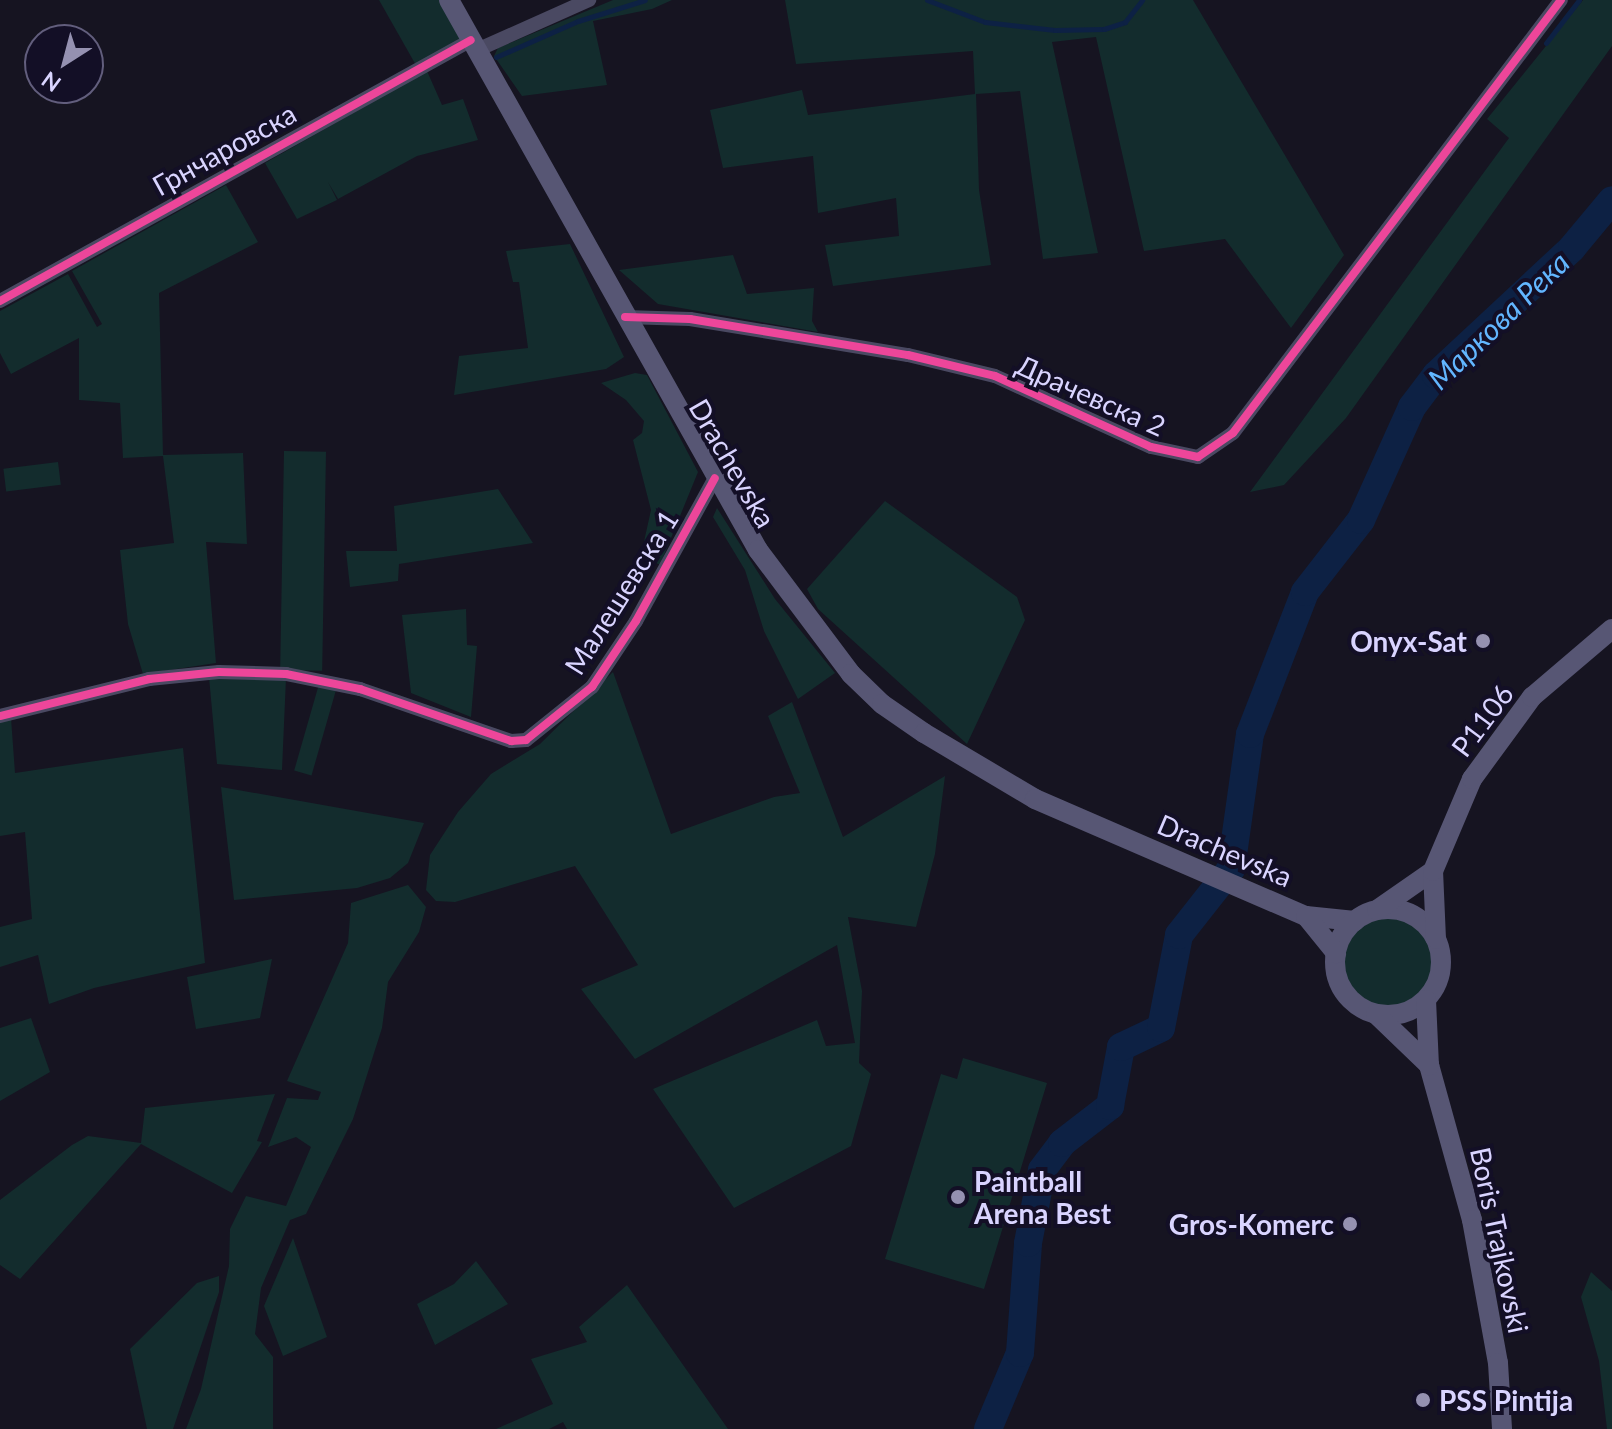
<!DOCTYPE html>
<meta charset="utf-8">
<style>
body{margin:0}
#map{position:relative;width:1612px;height:1429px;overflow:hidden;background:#161421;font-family:Lato,sans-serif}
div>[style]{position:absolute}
.green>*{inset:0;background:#132c2d;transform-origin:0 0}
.round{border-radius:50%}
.stream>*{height:5px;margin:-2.5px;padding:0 2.5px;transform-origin:2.5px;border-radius:2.5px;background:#0d2144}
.river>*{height:28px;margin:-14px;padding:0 14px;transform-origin:14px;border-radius:14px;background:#0d2144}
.minor>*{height:14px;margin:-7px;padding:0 7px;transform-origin:7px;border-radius:7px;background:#4a4962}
.secondary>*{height:20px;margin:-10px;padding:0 10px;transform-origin:10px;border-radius:10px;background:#575674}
.secondary>.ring{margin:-10px;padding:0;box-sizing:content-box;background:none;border:20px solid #575674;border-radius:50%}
.cycleway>*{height:8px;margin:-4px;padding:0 4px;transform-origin:4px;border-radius:4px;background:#ed469a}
.dots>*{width:22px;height:22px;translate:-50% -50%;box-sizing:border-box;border:4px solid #130f26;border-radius:50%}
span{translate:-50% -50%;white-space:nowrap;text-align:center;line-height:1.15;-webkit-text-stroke:8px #130f26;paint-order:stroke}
.street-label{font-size:28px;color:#d9d4ff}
.poi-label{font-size:28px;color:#d9d4ff;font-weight:700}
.right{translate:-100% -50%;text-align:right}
.left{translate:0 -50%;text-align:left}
.water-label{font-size:30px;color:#62b6ff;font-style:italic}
.north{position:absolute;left:24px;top:24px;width:80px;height:80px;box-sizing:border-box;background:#130f26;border:2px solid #625e7d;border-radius:50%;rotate:216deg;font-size:22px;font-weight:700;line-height:32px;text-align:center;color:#d9d4ff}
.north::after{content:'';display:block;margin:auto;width:28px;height:36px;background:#9591b1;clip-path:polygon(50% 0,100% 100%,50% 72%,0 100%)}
</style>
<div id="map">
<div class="green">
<div style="clip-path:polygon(379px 0,450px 0,471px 40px,417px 67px)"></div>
<div style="clip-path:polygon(613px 0,672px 0,652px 9px,593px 21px,607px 85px,522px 96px,494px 56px,498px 48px)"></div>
<div style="clip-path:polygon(785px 0,1193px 0,1344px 255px,1291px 328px,1225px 239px,1144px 251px,1096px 37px,1052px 42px,1098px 253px,1043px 259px,1020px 91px,976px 94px,979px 190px,991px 265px,833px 286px,825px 245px,899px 236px,896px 198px,818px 213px,813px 156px,723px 168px,710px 110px,802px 90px,808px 115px,975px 94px,973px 51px,796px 64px)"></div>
<div style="clip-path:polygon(1583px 0,1612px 0,1612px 46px,1346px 418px,1284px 485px,1250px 492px,1509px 138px,1487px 119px)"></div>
<div style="clip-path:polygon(427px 71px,442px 105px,463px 99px,478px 140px,417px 156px,338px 199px,328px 182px,337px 200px,297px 219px,265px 163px)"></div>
<div style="clip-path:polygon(226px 185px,258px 242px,159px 293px,163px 455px,243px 453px,247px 544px,206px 542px,216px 663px,143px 674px,128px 624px,120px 550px,174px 543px,163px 456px,123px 458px,120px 403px,79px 400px,79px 338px,11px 374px,0 353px,0 311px,68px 274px,97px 327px,102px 324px,72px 271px)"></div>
<div style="clip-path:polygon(570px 244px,624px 357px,606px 369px,454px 395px,459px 356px,528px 348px,519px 282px,513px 282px,506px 251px)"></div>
<div style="clip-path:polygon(733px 255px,747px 294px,814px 288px,812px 321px,818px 332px,658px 304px,619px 270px)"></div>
<div style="clip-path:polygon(635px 373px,647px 375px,698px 472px,660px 565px,641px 555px,651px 510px,633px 440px,642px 433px,644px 421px,626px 400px,601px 383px)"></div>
<div style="left:284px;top:451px;width:42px;height:219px;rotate:1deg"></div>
<div style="left:58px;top:462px;width:23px;height:55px;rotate:83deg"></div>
<div style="clip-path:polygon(498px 489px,533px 543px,399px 564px,398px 581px,350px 587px,346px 551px,397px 551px,394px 506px)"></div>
<div style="clip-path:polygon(885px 501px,1017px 597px,1025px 620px,967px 744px,818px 609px,807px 589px)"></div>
<div style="clip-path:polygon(717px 508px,775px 599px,835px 673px,798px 699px,764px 631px,745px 570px,713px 517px)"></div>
<div style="clip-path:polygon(466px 609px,467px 645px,477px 646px,471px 717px,411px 693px,402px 615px)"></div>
<div style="clip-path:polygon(613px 672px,671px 834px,774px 797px,800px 793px,768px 716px,792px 702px,843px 837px,945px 776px,935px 854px,916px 927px,848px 917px,862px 991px,859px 1063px,871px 1074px,851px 1146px,734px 1208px,653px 1089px,817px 1020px,826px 1046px,855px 1043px,837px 945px,635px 1059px,581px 989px,638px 965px,575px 866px,455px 902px,436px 901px,426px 890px,430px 855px,458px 812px,491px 774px,540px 744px)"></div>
<div style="clip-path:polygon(209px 677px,286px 678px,282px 770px,217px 764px)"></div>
<div style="left:319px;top:684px;width:18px;height:90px;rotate:16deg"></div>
<div style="clip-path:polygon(11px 718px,15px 773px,183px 748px,205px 963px,94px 988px,49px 1004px,38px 955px,0 967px,0 927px,32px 919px,25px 832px,0 836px,0 722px)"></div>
<div style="clip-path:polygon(221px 787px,424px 823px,408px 863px,390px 878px,357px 888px,234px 900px)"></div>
<div style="clip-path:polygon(408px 885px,426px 907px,419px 932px,388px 982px,382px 1028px,353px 1119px,306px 1214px,290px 1220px,261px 1288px,255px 1334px,273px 1357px,273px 1429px,186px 1429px,201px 1389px,229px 1266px,230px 1229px,246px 1196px,286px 1206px,311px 1147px,296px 1137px,268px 1147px,287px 1098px,318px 1100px,321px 1092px,287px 1081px,348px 943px,351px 903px)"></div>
<div class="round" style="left:1344px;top:918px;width:90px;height:90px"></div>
<div style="clip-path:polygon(272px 959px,260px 1018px,196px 1029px,187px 977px)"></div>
<div style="clip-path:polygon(31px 1018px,50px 1072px,0 1101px,0 1028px)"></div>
<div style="clip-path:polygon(963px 1058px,1047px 1083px,984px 1289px,885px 1259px,941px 1074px,957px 1079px)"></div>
<div style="clip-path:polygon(275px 1094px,257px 1141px,262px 1142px,232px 1193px,141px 1144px,20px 1279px,0 1265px,0 1200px,72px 1145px,88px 1136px,141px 1143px,145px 1108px)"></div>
<div style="clip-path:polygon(293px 1238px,327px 1337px,283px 1356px,264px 1306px)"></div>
<div style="clip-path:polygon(476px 1261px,508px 1304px,435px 1345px,417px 1304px,454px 1284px)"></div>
<div style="clip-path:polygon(1591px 1272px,1612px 1291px,1612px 1429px,1607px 1429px,1599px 1361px,1581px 1297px)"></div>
<div style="clip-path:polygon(219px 1276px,219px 1292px,173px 1429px,147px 1429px,130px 1349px,197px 1283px)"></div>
<div style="clip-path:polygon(627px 1285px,728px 1429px,567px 1429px,563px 1422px,549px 1429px,496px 1429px,553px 1404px,531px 1359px,587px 1342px,579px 1327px)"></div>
</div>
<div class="stream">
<div style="left:927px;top:0;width:62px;rotate:20.8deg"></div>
<div style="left:985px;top:22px;width:70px;rotate:6.5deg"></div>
<div style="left:1055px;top:30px;width:49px;rotate:-1.2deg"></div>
<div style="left:1104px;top:29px;width:22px;rotate:-18deg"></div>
<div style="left:1125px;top:22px;width:28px;rotate:-52deg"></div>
<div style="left:1546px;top:43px;width:54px;rotate:-52.5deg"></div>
<div style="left:496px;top:57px;width:90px;rotate:-23.7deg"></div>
<div style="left:578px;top:21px;width:70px;rotate:-17.4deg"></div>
</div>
<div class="river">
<div style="left:988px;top:1429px;width:82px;rotate:-67.2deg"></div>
<div style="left:1020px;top:1353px;width:110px;rotate:-85.8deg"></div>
<div style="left:1028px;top:1243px;width:74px;rotate:-79.1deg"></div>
<div style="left:1042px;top:1170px;width:34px;rotate:-53deg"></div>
<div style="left:1062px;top:1143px;width:61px;rotate:-37.6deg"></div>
<div style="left:1110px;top:1106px;width:60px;rotate:-79.4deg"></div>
<div style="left:1121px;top:1047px;width:44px;rotate:-25.4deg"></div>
<div style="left:1161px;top:1028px;width:95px;rotate:-79deg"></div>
<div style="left:1179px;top:935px;width:84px;rotate:-51.8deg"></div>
<div style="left:1231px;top:869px;width:136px;rotate:-82deg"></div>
<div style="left:1250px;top:734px;width:152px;rotate:-68.8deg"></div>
<div style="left:1305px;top:592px;width:91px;rotate:-52.1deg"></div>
<div style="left:1361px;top:520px;width:124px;rotate:-65.7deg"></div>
<div style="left:1412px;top:407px;width:40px;rotate:-53deg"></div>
<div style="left:1436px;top:375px;width:186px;rotate:-43deg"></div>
<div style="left:1572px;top:248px;width:62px;rotate:-50.2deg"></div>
</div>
<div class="minor">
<div style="left:477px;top:50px;width:123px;rotate:-24.1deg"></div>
<div style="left:0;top:301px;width:538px;rotate:-28.99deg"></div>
<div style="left:625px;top:317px;width:65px;rotate:1.8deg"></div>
<div style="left:690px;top:319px;width:221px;rotate:9.4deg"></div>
<div style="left:908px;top:355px;width:89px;rotate:13.6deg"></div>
<div style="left:995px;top:376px;width:171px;rotate:24.5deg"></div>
<div style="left:1151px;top:447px;width:48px;rotate:12deg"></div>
<div style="left:1198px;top:457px;width:42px;rotate:-34.4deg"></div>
<div style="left:1233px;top:433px;width:543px;rotate:-52.86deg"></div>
<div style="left:0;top:716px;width:154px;rotate:-13.9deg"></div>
<div style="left:149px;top:679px;width:70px;rotate:-5.7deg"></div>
<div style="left:219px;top:672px;width:67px;rotate:1.7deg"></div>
<div style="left:286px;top:674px;width:76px;rotate:11.5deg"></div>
<div style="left:360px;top:689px;width:160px;rotate:19deg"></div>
<div style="left:511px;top:741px;width:15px;rotate:-4deg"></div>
<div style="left:526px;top:740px;width:85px;rotate:-38.8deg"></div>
<div style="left:592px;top:687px;width:79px;rotate:-56.3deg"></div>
<div style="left:636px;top:621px;width:163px;rotate:-61.1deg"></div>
</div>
<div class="secondary">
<div style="left:449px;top:0;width:631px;rotate:60.67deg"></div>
<div style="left:758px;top:550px;width:155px;rotate:53.1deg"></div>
<div style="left:851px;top:674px;width:43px;rotate:44.1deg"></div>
<div style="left:882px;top:704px;width:51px;rotate:34.6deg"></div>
<div style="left:924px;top:733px;width:129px;rotate:30.7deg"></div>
<div style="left:1035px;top:799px;width:295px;rotate:23.4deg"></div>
<div style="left:1306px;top:916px;width:49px;rotate:5.8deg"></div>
<div class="ring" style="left:1335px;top:909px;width:86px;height:86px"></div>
<div style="left:1377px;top:910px;width:68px;rotate:-34.9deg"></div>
<div style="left:1306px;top:916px;width:48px;rotate:51deg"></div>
<div style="left:1436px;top:939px;width:68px;rotate:-92.5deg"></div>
<div style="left:1433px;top:871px;width:100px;rotate:-67deg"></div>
<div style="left:1472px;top:779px;width:102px;rotate:-53.8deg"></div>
<div style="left:1532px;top:697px;width:105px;rotate:-40.4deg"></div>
<div style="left:1426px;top:1000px;width:65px;rotate:87.4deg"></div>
<div style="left:1429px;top:1065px;width:161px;rotate:74.5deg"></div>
<div style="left:1472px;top:1220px;width:145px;rotate:79.7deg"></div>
<div style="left:1498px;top:1363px;width:66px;rotate:86.5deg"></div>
<div style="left:1376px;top:1014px;width:74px;rotate:43.9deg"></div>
</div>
<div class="cycleway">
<div style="left:0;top:301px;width:538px;rotate:-28.99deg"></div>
<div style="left:625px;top:317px;width:65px;rotate:1.8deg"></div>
<div style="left:690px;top:319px;width:221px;rotate:9.4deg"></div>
<div style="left:908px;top:355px;width:89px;rotate:13.6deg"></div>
<div style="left:995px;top:376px;width:171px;rotate:24.5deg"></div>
<div style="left:1151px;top:447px;width:48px;rotate:12deg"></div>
<div style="left:1198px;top:457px;width:42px;rotate:-34.4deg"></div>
<div style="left:1233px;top:433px;width:543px;rotate:-52.86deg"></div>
<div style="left:0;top:716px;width:154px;rotate:-13.9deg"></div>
<div style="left:149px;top:679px;width:70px;rotate:-5.7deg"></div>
<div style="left:219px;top:672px;width:67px;rotate:1.7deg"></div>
<div style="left:286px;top:674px;width:76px;rotate:11.5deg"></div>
<div style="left:360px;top:689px;width:160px;rotate:19deg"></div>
<div style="left:511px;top:741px;width:15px;rotate:-4deg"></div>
<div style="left:526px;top:740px;width:85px;rotate:-38.8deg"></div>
<div style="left:592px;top:687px;width:79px;rotate:-56.3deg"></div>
<div style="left:636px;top:621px;width:163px;rotate:-61.1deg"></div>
</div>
<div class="dots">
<div style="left:1483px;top:641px;background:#9591b1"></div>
<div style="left:958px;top:1197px;background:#9591b1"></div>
<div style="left:1350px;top:1224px;background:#9591b1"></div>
<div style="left:1423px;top:1400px;background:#9591b1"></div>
</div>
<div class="street-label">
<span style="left:224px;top:149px;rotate:-29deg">Грнчаровска</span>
<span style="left:1091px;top:395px;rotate:24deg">Драчевска 2</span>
<span style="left:733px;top:463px;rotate:60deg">Drachevska</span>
<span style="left:621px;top:592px;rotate:-58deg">Малешевска 1</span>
<span style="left:1482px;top:720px;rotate:-53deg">P1106</span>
<span style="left:1225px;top:850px;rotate:23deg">Drachevska</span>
<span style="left:1500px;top:1240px;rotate:78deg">Boris Trajkovski</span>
</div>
<div class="poi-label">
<span class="right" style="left:1467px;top:641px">Onyx-Sat</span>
<span class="left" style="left:974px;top:1197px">Paintball<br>Arena Best</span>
<span class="right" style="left:1334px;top:1224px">Gros-Komerc</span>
<span class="left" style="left:1439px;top:1400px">PSS Pintija</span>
</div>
<div class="water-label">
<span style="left:1498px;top:320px;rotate:-44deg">Маркова Река</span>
</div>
<div class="north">N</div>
</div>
